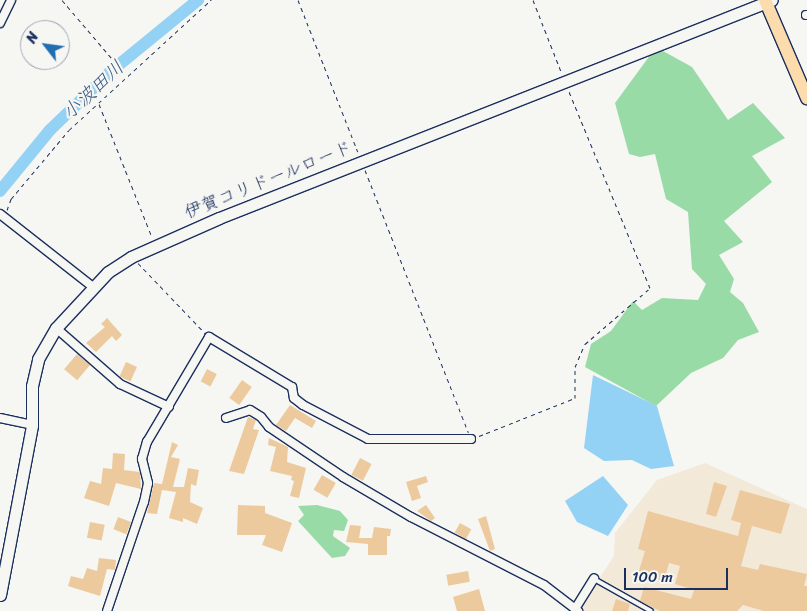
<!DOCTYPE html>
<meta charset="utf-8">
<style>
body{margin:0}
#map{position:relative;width:807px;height:611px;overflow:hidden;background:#f6f6f2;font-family:Sriracha,"Klee One",sans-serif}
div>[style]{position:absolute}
.built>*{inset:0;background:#f3e9d9}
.green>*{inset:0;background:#99dba6}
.water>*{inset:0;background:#94d2f5}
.river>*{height:12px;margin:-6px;padding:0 6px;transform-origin:6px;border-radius:6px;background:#94d2f5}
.building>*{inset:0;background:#edca9e;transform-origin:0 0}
.path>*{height:1px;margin-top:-0.5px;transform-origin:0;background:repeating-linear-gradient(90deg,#1b2f5e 0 4px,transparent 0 8px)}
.roads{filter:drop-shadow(1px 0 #1b2f5e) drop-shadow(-1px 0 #1b2f5e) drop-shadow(0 1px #1b2f5e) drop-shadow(0 -1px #1b2f5e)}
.lane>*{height:4px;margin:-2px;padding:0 2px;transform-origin:2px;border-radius:2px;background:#f6f6f2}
.street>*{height:8px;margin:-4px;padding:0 4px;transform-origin:4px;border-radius:4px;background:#f6f6f2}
.secondary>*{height:11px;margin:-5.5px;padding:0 5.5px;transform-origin:5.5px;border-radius:5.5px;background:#f6f6f2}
.primary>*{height:12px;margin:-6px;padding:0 6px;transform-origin:6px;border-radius:6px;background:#fcdcac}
span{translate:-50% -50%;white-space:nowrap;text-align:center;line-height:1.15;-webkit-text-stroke:4.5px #f6f6f2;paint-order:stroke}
.street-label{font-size:18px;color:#1b2f5e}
.water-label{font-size:19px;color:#395884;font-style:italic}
.north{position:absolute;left:20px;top:20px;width:50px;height:50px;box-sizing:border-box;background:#f6f6f2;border:1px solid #9ea6b7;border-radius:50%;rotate:300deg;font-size:14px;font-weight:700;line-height:20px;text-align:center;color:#1b2f5e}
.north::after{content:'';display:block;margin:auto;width:18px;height:22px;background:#1f6fb2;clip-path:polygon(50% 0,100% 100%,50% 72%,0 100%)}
.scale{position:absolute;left:624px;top:568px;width:104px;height:22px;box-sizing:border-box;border:2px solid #1b2f5e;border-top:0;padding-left:6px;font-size:15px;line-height:18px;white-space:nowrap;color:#1b2f5e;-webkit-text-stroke:4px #f6f6f2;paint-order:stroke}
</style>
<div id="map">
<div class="built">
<div style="clip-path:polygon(705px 463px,807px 509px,807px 611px,584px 611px,580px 608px,614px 556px,615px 533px,657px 480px)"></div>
</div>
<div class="green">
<div style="clip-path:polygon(663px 51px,692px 67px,728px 120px,753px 103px,785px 138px,752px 156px,772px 182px,724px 221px,743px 242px,719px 255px,734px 279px,730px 292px,743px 303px,759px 332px,738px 340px,723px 358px,691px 373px,656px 406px,585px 367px,591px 344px,611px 331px,633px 301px,642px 310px,662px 298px,698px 300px,706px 284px,692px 269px,688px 212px,666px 199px,655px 154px,640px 157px,629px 154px,615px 103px,651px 54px)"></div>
<div style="clip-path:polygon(317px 505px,340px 511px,348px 520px,344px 531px,334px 530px,333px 536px,350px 548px,345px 556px,332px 558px,298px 521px,304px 515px,298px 506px)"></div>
</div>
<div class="water">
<div style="clip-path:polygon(593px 375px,657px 406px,674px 466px,651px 469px,632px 460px,604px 461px,584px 448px)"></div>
<div style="clip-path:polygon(603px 476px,628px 505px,608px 536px,577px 522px,565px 501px)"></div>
</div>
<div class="river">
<div style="left:0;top:191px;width:79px;rotate:-50.7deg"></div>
<div style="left:50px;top:130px;width:83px;rotate:-44deg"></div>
<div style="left:110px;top:72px;width:114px;rotate:-39.3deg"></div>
</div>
<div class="building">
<div style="clip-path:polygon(107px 318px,122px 335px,116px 341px,112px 336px,96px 352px,86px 343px,105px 327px,101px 324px)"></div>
<div style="left:77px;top:354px;width:17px;height:20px;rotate:40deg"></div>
<div style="left:126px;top:362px;width:12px;height:16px;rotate:24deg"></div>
<div style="left:207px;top:369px;width:11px;height:14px;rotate:27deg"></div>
<div style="left:242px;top:380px;width:12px;height:22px;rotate:35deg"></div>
<div style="clip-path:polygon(290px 405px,316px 421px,312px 428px,295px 418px,286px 431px,276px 425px)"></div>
<div style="clip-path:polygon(248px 417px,256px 420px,253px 429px,259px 430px,244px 474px,229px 471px)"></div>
<div style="clip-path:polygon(269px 438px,288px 447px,287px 462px,306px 468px,299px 498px,290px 496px,294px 481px,291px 480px,292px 476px,270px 471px,276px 447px,268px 445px)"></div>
<div style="clip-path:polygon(172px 442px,178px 445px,171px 457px,180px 459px,173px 487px,184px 487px,188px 468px,199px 470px,196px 486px,191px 484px,190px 502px,203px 508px,197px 524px,183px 518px,183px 522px,169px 518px,176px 492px,162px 490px,157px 514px,147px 513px,154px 483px,162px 484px)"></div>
<div style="clip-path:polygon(113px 453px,125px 454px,124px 470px,140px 472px,141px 489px,116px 483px,109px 506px,84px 498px,90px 481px,101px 484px,103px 468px,112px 469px)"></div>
<div style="left:360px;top:458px;width:13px;height:19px;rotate:27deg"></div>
<div style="left:322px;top:475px;width:16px;height:17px;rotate:30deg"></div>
<div style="clip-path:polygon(426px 476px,428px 482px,417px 486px,421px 498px,412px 501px,406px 482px)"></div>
<div style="clip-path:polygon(714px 482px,727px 486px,716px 517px,706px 514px)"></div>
<div style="clip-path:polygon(740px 490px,790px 504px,781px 534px,752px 526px,741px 566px,758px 570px,760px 564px,807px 574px,804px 586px,807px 586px,807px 611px,764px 611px,743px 605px,737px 611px,660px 611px,640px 601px,644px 587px,691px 599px,694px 590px,675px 584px,680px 566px,669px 563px,664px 581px,638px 574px,645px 551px,638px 549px,648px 511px,738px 536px,741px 523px,731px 520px)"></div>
<div style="clip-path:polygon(238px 505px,265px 506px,265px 513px,292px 523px,282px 552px,262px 545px,266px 535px,237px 535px)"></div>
<div style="clip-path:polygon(426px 505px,435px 518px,431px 521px,417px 511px)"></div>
<div style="clip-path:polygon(486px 516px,495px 549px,490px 551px,478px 519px)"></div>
<div style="left:118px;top:517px;width:14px;height:13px;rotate:21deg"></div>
<div style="left:90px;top:522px;width:15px;height:16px;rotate:11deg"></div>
<div style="left:460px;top:523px;width:13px;height:11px;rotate:29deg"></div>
<div style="clip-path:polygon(350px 525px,361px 526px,359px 538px,372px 538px,374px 527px,391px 529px,390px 536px,387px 536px,387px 555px,368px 555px,368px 544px,346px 542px)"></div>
<div style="clip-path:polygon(99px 558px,116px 560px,115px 570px,107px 569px,100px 596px,68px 586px,71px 576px,83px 579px,87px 568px,97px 571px)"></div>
<div style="left:468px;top:571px;width:11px;height:22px;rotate:80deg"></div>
<div style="clip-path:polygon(479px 589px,485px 611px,457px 611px,453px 597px)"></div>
<div style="clip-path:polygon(616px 599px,630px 604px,628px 611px,612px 611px)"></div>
</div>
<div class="path">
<div style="left:62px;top:0;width:82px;rotate:49.5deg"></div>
<div style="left:298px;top:0;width:163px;rotate:68.5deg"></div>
<div style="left:533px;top:0;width:79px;rotate:68.6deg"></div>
<div style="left:99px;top:104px;width:143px;rotate:68.3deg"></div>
<div style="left:365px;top:170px;width:282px;rotate:68.5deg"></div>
<div style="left:7px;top:210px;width:12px;rotate:-70deg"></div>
<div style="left:11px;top:199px;width:90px;rotate:-50deg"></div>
<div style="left:69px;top:130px;width:193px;rotate:-42.5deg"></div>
<div style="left:138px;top:263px;width:97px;rotate:46.3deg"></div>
<div style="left:479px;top:436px;width:103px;rotate:-21.6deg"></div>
<div style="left:575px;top:398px;width:31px;rotate:-90deg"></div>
<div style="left:575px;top:367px;width:25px;rotate:-67deg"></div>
<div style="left:585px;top:344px;width:86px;rotate:-40.7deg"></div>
<div style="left:650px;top:288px;width:215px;rotate:-112.4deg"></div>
</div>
<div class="roads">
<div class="lane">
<div style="left:594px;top:579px;width:65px;rotate:29.3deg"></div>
</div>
<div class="street">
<div style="left:806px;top:15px;width:1px"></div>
<div style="left:0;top:23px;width:25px;rotate:-64deg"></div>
<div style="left:0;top:214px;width:118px;rotate:38.1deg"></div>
<div style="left:56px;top:328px;width:85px;rotate:41.2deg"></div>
<div style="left:120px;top:384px;width:54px;rotate:25.1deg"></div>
<div style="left:0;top:418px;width:33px;rotate:12deg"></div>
<div style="left:226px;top:418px;width:25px;rotate:-18deg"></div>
<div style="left:250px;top:410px;width:13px;rotate:32deg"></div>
<div style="left:261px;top:417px;width:13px;rotate:51deg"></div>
<div style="left:269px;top:427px;width:89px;rotate:34deg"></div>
<div style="left:343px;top:477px;width:79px;rotate:30.5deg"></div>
<div style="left:411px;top:517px;width:149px;rotate:27.1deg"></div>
<div style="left:544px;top:585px;width:43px;rotate:37.4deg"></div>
<div style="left:575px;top:609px;width:36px;rotate:-58deg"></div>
<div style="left:107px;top:611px;width:115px;rotate:-71.3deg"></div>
<div style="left:144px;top:502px;width:19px;rotate:-78deg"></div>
<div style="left:148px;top:483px;width:25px;rotate:-104deg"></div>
<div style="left:142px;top:459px;width:18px;rotate:-74deg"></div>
<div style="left:147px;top:442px;width:122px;rotate:-59.4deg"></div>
<div style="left:209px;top:337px;width:97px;rotate:31.1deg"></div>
<div style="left:292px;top:387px;width:11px;rotate:80deg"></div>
<div style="left:294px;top:398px;width:11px;rotate:38deg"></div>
<div style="left:303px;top:405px;width:73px;rotate:27.6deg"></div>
<div style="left:368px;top:439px;width:103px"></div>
</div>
<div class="secondary">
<div style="left:0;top:595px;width:173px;rotate:-79.3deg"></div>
<div style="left:32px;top:425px;width:39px;rotate:-90deg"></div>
<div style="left:32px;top:386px;width:28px;rotate:-77deg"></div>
<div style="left:38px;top:359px;width:36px;rotate:-60deg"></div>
<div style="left:56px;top:328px;width:76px;rotate:-47.1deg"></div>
<div style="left:108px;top:272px;width:27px;rotate:-33deg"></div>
<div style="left:131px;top:257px;width:96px;rotate:-23.9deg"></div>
<div style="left:219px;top:218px;width:594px;rotate:-21.52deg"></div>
</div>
<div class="primary">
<div style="left:765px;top:0;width:107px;rotate:66.8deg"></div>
</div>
</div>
<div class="street-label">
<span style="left:268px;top:180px;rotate:-22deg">伊賀コリドールロード</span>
</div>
<div class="water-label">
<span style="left:93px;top:90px;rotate:-43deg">小波田川</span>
</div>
<div class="north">N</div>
<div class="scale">100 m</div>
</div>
